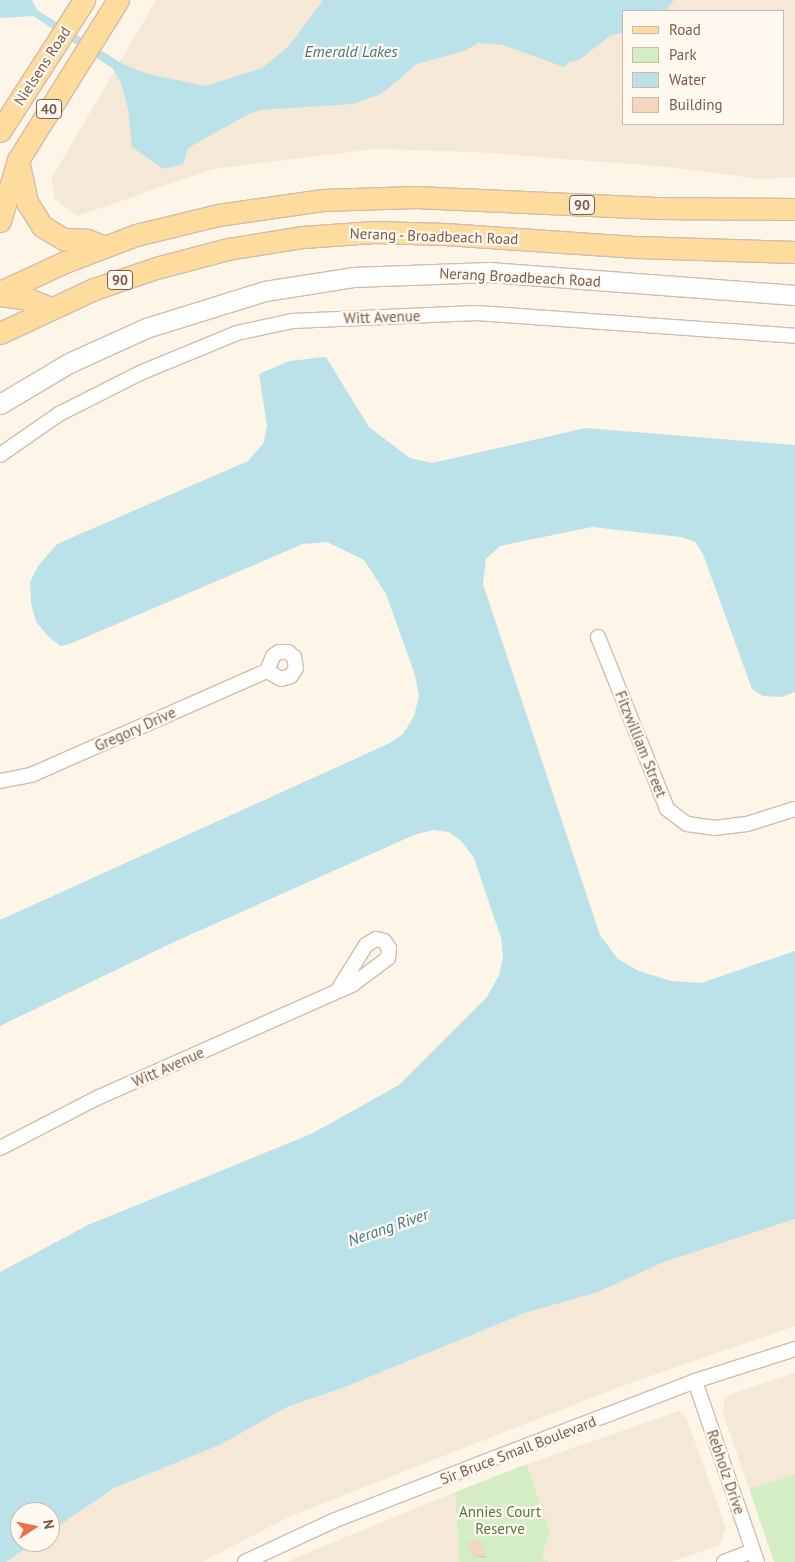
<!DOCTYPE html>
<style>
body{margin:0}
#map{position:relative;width:795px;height:1562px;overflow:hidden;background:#fdf6e8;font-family:"PT Sans",sans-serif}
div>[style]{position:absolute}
.residential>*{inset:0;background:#f6e8d6}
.green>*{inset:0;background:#d5edc5}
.water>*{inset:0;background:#bbe2e9}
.shadow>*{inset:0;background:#0003}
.building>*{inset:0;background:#f4d5be}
.roads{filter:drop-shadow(1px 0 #d1bdad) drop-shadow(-1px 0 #d1bdad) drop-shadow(0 1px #d1bdad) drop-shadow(0 -1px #d1bdad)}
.street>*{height:14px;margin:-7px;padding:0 7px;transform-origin:7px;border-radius:7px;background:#fff}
.secondary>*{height:19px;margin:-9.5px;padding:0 9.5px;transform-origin:9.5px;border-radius:9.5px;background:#fff}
.primary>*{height:21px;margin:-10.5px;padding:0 10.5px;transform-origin:10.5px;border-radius:10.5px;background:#fedc9e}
span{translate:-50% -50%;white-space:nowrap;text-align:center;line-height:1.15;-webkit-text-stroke:4.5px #fff9f0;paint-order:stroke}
.shield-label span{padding:1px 4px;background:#fff9f0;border:1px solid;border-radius:4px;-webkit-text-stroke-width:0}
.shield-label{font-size:14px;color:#7a5c4a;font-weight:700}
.street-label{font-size:15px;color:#7a5c4a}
.park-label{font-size:15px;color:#4f7a3e}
.water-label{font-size:16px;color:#3f7a87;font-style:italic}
.legend{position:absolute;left:622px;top:10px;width:162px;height:115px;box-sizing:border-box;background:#fff9f0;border:1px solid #cabaae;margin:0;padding:6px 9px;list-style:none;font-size:15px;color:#7a5c4a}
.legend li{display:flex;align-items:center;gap:10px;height:25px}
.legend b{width:25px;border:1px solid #cabaae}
.north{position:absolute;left:10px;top:1502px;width:50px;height:50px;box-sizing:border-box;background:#fff9f0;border:1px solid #cabaae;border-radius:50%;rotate:79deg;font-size:14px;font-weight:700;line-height:20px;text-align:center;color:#7a5c4a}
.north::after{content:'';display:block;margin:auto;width:18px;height:22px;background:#ed6f48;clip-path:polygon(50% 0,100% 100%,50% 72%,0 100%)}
</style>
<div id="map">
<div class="residential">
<div style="clip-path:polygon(evenodd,156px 0,795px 0,795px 177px,761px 179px,667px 167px,476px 152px,375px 149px,213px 169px,77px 216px,55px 199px,51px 179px,156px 0,624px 11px,784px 11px,784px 124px,624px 124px,624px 11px)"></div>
<div style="clip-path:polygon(795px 1219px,795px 1326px,619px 1387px,291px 1516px,202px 1562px,6px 1562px,35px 1542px,50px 1542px,50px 1532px,114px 1488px,222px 1444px,287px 1407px,345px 1387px,525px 1313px,598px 1292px,664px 1262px)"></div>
<div style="clip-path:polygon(795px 1373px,795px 1474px,749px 1489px,723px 1413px,724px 1400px,731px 1394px)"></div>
<div style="clip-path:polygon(679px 1411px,686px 1417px,726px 1528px,720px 1545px,671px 1562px,549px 1562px,542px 1556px,550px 1532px,527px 1464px)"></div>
<div style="clip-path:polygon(455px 1492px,459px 1562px,287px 1562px,302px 1555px)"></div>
</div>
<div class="green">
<div style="clip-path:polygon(527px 1464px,550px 1532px,542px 1556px,549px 1562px,459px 1562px,455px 1492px)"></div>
<div style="clip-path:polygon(795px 1474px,795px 1562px,774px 1562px,749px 1489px)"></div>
</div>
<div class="water">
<div style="clip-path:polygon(0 0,32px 0,37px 10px,123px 64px,148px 74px,205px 86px,262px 68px,288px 47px,323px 0,674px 0,665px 11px,624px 11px,624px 33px,611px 35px,579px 60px,569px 62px,564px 67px,503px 45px,478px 43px,464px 51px,417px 64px,381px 94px,353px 104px,260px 110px,245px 116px,188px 148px,183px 164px,163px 169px,132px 147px,128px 109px,121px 83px,112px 68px,33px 16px,0 18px)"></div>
<div style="clip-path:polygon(326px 357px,369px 427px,410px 458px,432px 463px,586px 428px,795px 445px,795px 692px,781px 697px,763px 696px,752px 689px,703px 554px,695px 542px,681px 537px,592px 527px,500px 546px,486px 559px,483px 584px,600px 935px,618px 959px,639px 971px,671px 981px,701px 983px,795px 951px,795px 1219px,664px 1262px,598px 1292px,525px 1313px,345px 1387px,287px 1407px,222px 1444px,114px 1488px,50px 1532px,50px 1512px,20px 1512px,20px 1542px,35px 1542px,6px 1562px,0 1562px,0 1272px,88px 1225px,311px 1134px,399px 1085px,487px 997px,499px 975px,503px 957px,501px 938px,474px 858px,462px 842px,449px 832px,433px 830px,414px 835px,174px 942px,0 1026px,0 920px,390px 743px,403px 734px,414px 716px,419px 696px,415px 675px,386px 594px,364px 560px,327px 542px,303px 544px,70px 644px,60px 646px,49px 637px,36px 622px,31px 603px,30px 582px,38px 566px,57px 544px,248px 461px,263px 444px,267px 426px,259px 374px,289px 361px)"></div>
</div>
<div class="shadow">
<div style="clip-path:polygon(478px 1541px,486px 1558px,473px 1555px)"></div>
</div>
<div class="building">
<div style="clip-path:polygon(479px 1540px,486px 1557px,472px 1555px,468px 1543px)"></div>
</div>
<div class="roads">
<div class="street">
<div style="left:0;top:455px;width:72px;rotate:-34.8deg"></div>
<div style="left:59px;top:414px;width:91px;rotate:-26.8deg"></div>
<div style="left:140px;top:373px;width:105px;rotate:-22.4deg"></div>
<div style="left:237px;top:333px;width:56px;rotate:-12.3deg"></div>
<div style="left:292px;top:321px;width:185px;rotate:-2.5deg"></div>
<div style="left:477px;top:313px;width:319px;rotate:4.1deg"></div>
<div style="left:598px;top:637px;width:185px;rotate:68.1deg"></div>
<div style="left:667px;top:809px;width:25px;rotate:37deg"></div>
<div style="left:687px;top:824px;width:27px;rotate:8deg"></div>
<div style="left:714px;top:828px;width:33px;rotate:-7deg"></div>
<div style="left:747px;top:824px;width:50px;rotate:-17.4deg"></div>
<div style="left:279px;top:652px;width:9px"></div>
<div style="left:288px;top:652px;width:8px;rotate:40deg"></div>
<div style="left:294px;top:657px;width:11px;rotate:80deg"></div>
<div style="left:296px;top:668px;width:9px;rotate:122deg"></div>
<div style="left:291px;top:676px;width:10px;rotate:163deg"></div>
<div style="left:281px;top:679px;width:16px;rotate:-150deg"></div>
<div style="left:267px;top:671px;width:16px;rotate:-68deg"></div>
<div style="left:273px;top:656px;width:7px;rotate:-34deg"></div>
<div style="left:0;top:781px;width:32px;rotate:-11deg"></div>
<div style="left:31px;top:775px;width:258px;rotate:-23.8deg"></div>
<div style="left:0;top:1148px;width:111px;rotate:-27.3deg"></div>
<div style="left:99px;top:1097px;width:277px;rotate:-23.9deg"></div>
<div style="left:352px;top:985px;width:45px;rotate:-36.9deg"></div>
<div style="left:388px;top:958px;width:10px;rotate:-84deg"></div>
<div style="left:389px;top:948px;width:9px;rotate:-126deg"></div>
<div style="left:384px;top:941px;width:8px;rotate:-166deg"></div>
<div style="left:376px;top:939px;width:12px;rotate:149deg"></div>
<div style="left:366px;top:945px;width:53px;rotate:121.9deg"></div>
<div style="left:695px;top:1381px;width:191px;rotate:71.1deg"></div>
<div style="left:245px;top:1562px;width:97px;rotate:-25deg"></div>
<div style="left:333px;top:1521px;width:157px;rotate:-21.3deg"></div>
<div style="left:479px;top:1464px;width:231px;rotate:-21deg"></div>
<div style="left:695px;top:1381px;width:105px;rotate:-17.7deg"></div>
<div style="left:724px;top:1562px;width:31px;rotate:-21deg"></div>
</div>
<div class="secondary">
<div style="left:0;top:404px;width:80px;rotate:-30.7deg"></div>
<div style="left:69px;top:363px;width:85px;rotate:-24.4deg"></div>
<div style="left:146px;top:328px;width:125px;rotate:-17.3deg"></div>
<div style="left:265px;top:291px;width:89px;rotate:-9deg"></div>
<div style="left:353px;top:277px;width:136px;rotate:-2.1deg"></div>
<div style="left:489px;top:272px;width:307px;rotate:4.3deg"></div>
</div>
<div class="primary">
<div style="left:0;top:131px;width:156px;rotate:-57.3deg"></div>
<div style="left:18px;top:160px;width:43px;rotate:77.9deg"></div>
<div style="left:27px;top:202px;width:28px;rotate:58deg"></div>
<div style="left:42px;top:226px;width:26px;rotate:31deg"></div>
<div style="left:64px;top:239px;width:23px;rotate:2deg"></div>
<div style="left:87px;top:240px;width:17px;rotate:21deg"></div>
<div style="left:0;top:221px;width:64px;rotate:-73.6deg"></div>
<div style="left:18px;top:160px;width:189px;rotate:-58deg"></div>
<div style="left:0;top:292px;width:72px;rotate:-24.8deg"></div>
<div style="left:65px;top:262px;width:76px;rotate:-20.8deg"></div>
<div style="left:136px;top:235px;width:84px;rotate:-13.7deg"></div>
<div style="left:218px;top:215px;width:105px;rotate:-8.2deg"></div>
<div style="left:322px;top:200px;width:94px;rotate:-1.8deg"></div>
<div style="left:416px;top:197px;width:240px;rotate:2.6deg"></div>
<div style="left:656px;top:208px;width:139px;rotate:0.4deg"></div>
<div style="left:0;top:295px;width:28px;rotate:8deg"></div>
<div style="left:28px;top:299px;width:24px;rotate:22deg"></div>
<div style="left:0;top:333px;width:104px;rotate:-25.1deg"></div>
<div style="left:94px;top:289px;width:65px;rotate:-18.7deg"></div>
<div style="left:156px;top:268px;width:74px;rotate:-14.8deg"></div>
<div style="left:228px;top:249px;width:76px;rotate:-9.1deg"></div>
<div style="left:303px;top:237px;width:71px;rotate:-4deg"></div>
<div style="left:374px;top:232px;width:71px;rotate:1.6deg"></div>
<div style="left:445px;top:234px;width:193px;rotate:3.9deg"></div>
<div style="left:638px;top:247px;width:157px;rotate:1.8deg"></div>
</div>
</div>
<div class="shield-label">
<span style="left:49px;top:109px">40</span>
<span style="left:582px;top:205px">90</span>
<span style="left:120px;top:280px">90</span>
</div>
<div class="street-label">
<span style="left:42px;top:66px;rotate:-57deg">Nielsens Road</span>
<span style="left:434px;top:236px;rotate:2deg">Nerang - Broadbeach Road</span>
<span style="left:520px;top:277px;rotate:3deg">Nerang Broadbeach Road</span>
<span style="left:382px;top:317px;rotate:-2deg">Witt Avenue</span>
<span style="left:135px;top:729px;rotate:-24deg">Gregory Drive</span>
<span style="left:641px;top:744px;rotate:68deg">Fitzwilliam Street</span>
<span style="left:168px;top:1067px;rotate:-24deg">Witt Avenue</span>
<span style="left:518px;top:1450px;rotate:-21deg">Sir Bruce Small Boulevard</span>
<span style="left:726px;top:1472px;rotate:71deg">Rebholz Drive</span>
</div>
<div class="park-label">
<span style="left:500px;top:1520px">Annies Court<br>Reserve</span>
</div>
<div class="water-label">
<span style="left:351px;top:51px">Emerald Lakes</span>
<span style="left:388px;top:1227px;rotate:-19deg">Nerang River</span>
</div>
<ul class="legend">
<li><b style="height:6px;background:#fedc9e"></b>Road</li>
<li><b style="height:14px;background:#d5edc5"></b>Park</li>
<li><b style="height:14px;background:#bbe2e9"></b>Water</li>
<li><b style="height:14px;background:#f4d5be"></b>Building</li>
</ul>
<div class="north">N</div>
</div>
